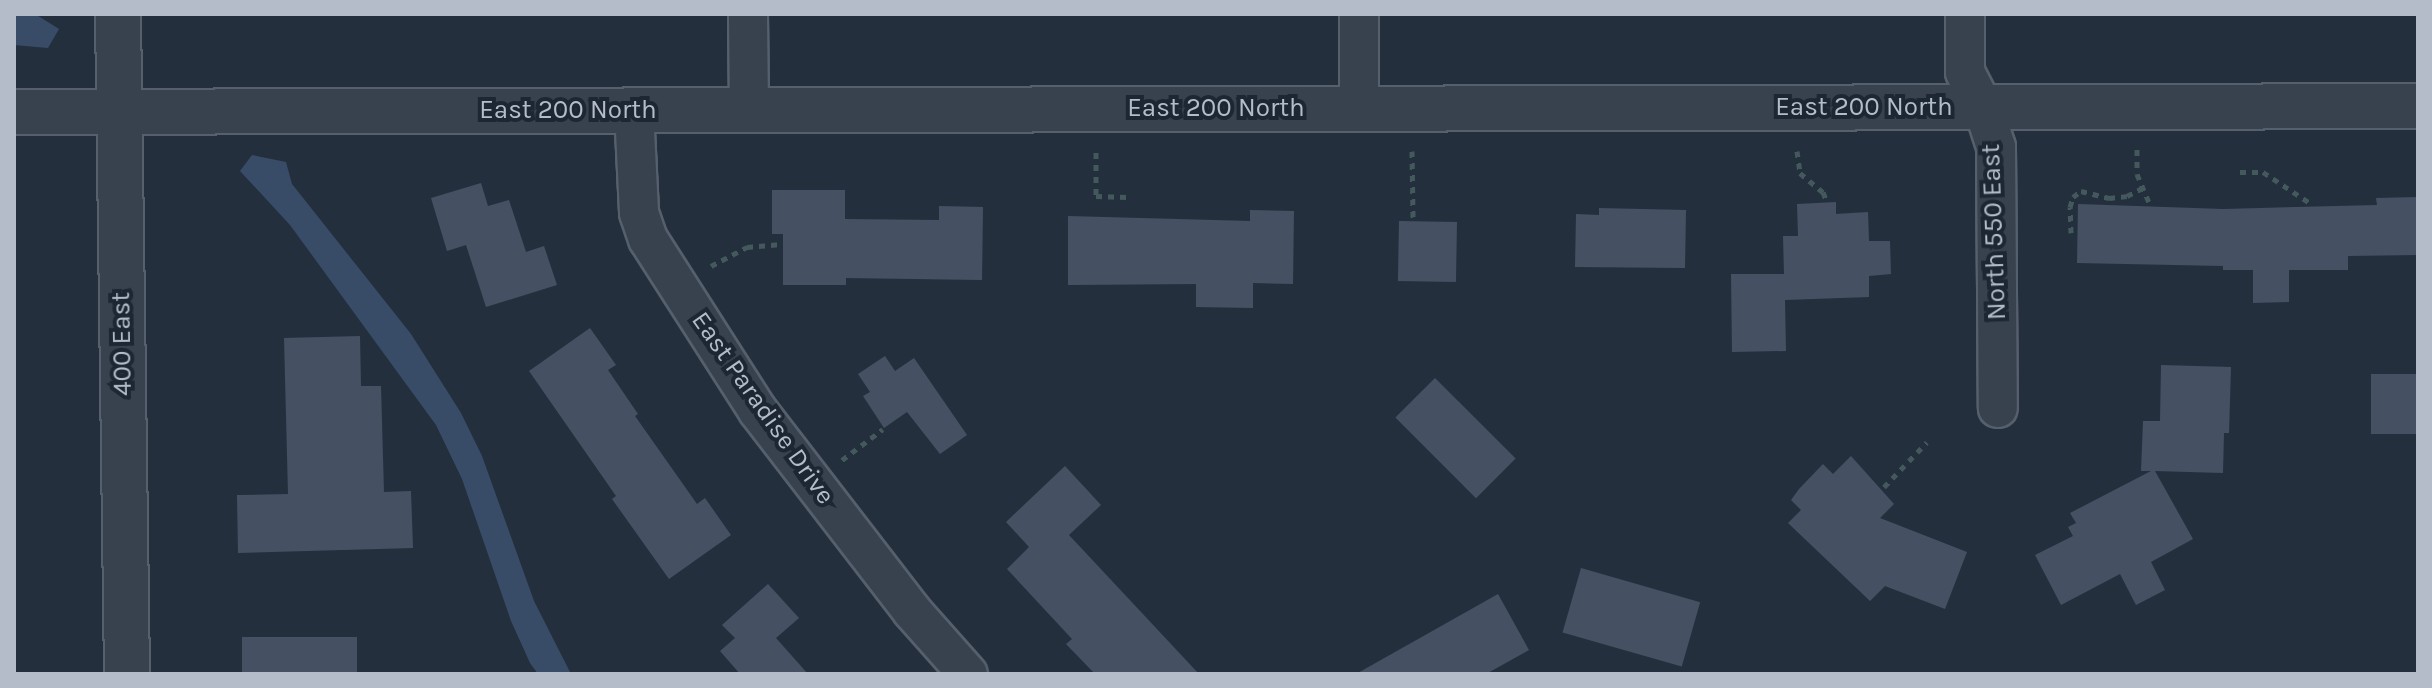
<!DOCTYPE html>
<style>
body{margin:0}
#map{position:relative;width:2432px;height:688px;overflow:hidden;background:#242f3e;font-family:Karla,sans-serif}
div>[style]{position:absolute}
.water>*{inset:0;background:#394c67}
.building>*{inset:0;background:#455162;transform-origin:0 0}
.path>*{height:5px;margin-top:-2.5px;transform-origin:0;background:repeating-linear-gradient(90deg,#44595c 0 6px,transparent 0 12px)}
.roads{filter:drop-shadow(2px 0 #565f6c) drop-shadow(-2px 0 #565f6c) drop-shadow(0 2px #565f6c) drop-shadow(0 -2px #565f6c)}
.minor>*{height:38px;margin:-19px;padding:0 19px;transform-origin:19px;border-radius:19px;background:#38414e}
.tertiary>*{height:44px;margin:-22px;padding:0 22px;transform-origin:22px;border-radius:22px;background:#38414e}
span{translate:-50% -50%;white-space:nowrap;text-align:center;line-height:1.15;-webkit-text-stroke:8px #1d2633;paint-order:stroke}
.street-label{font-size:26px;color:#b4bcc9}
.frame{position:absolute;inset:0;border:16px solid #b4bcc9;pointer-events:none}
</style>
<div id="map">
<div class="water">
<div style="clip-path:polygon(14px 14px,35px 14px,59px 29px,48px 48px,14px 45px)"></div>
<div style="clip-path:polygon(252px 155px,286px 162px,292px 184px,411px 334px,461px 413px,482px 456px,534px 601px,571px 674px,538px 674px,530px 663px,511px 621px,462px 479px,436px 425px,290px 225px,240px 171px)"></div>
</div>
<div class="building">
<div style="clip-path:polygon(481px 183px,488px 206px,509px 200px,526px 252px,544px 246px,557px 285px,486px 307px,466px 245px,447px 251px,431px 198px)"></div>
<div style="clip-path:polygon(772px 190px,845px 190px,845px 219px,939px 220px,939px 206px,983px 207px,982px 280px,846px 278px,846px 285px,783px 285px,783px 234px,772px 234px)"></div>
<div style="clip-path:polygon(2418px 197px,2418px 255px,2348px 256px,2348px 270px,2289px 270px,2289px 302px,2253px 303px,2253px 270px,2223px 270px,2223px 266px,2077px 263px,2078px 204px,2223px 209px,2377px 205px,2376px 198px)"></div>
<div style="clip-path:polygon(1836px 202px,1836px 214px,1868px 212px,1869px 241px,1890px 241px,1891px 274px,1869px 276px,1869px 297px,1785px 300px,1786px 351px,1732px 352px,1731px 274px,1784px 274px,1783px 236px,1798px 236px,1797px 204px)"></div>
<div style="clip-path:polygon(1599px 208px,1686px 210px,1685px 268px,1575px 267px,1576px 214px,1599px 215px)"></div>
<div style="clip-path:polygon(1250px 210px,1294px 211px,1293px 284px,1253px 283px,1253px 308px,1196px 307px,1196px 284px,1068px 285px,1068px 216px,1250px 221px)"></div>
<div style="left:1399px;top:221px;width:58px;height:60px;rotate:1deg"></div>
<div style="clip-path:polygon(590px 328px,616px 365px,608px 370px,638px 414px,635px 416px,697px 504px,705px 498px,731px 535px,669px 579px,612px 499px,616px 496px,529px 371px)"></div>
<div style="clip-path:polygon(360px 336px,361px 386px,381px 386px,384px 492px,411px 491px,413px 548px,238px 553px,237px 495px,288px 494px,284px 338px)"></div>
<div style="clip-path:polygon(885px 356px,895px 371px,914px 358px,967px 435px,940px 454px,907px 412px,884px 428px,863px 396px,870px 392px,858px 374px)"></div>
<div style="clip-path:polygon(2161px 365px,2231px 367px,2229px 433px,2224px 433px,2223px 473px,2155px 471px,2193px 539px,2151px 562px,2165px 590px,2136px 605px,2120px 574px,2061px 605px,2035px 555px,2073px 536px,2068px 527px,2076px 523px,2070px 513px,2151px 471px,2141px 471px,2143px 421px,2160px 421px)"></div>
<div style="left:2371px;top:374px;width:47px;height:60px"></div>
<div style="left:1435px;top:378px;width:114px;height:56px;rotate:45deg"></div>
<div style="clip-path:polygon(1851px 456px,1894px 504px,1880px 518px,1967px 552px,1945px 609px,1885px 586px,1870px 601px,1788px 523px,1801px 510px,1791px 500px,1799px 489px,1823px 464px,1833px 474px)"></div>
<div style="clip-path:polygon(1065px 466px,1101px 505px,1069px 535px,1199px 674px,1095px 674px,1066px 644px,1072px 639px,1007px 569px,1029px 547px,1006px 522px)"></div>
<div style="left:1581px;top:568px;width:124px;height:67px;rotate:16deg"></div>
<div style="clip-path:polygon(768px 584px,799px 618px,776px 638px,808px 674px,740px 674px,720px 651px,735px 638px,722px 625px)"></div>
<div style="clip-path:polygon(1498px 594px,1529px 650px,1486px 674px,1356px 674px)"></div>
<div style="left:357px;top:637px;width:37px;height:115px;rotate:90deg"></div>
</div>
<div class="path">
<div style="left:2137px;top:149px;width:25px;rotate:90deg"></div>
<div style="left:2137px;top:174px;width:33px;rotate:67deg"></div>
<div style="left:1412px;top:151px;width:67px;rotate:89.1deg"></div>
<div style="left:1797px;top:151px;width:22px;rotate:82deg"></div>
<div style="left:1800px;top:173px;width:30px;rotate:40deg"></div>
<div style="left:1823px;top:192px;width:11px;rotate:68deg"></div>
<div style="left:1096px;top:152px;width:44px;rotate:90deg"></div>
<div style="left:1096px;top:196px;width:31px;rotate:2deg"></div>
<div style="left:2240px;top:172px;width:23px"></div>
<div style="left:2263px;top:172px;width:56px;rotate:33.4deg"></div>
<div style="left:2071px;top:233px;width:26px;rotate:-92deg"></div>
<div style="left:2070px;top:207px;width:10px;rotate:-73deg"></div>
<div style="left:2073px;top:197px;width:10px;rotate:-37deg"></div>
<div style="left:2081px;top:191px;width:29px;rotate:14deg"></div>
<div style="left:2109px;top:198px;width:18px;rotate:-6deg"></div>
<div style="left:2127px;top:196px;width:18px;rotate:-27deg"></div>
<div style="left:711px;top:266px;width:41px;rotate:-27.8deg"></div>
<div style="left:747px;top:247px;width:34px;rotate:-5deg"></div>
<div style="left:842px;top:460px;width:51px;rotate:-37.1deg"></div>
<div style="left:1884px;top:487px;width:62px;rotate:-46.3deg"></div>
</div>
<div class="roads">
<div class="minor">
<div style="left:748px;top:14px;width:96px;rotate:89.4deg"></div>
<div style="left:1359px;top:14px;width:94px;rotate:90deg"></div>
<div style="left:1965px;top:14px;width:58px;rotate:90deg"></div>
<div style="left:1965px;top:72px;width:39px;rotate:63deg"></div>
<div style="left:1983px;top:107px;width:42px;rotate:72deg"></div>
<div style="left:1996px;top:147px;width:261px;rotate:89.6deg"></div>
<div style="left:634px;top:110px;width:103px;rotate:87.2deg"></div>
<div style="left:639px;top:213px;width:28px;rotate:71deg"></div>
<div style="left:648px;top:239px;width:204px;rotate:57.4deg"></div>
<div style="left:758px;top:411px;width:252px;rotate:52.4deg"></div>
<div style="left:912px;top:611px;width:84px;rotate:48.4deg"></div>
</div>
<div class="tertiary">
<div style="left:118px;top:14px;width:660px;rotate:89.22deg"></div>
<div style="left:14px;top:112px;width:2404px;rotate:-0.14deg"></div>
</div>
</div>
<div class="street-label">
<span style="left:1864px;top:107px">East 200 North</span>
<span style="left:1216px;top:108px">East 200 North</span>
<span style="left:568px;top:110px">East 200 North</span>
<span style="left:1994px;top:232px;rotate:-92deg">North 550 East</span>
<span style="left:122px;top:344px;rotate:-91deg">400 East</span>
<span style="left:763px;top:408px;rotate:55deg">East Paradise Drive</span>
</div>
<div class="frame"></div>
</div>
